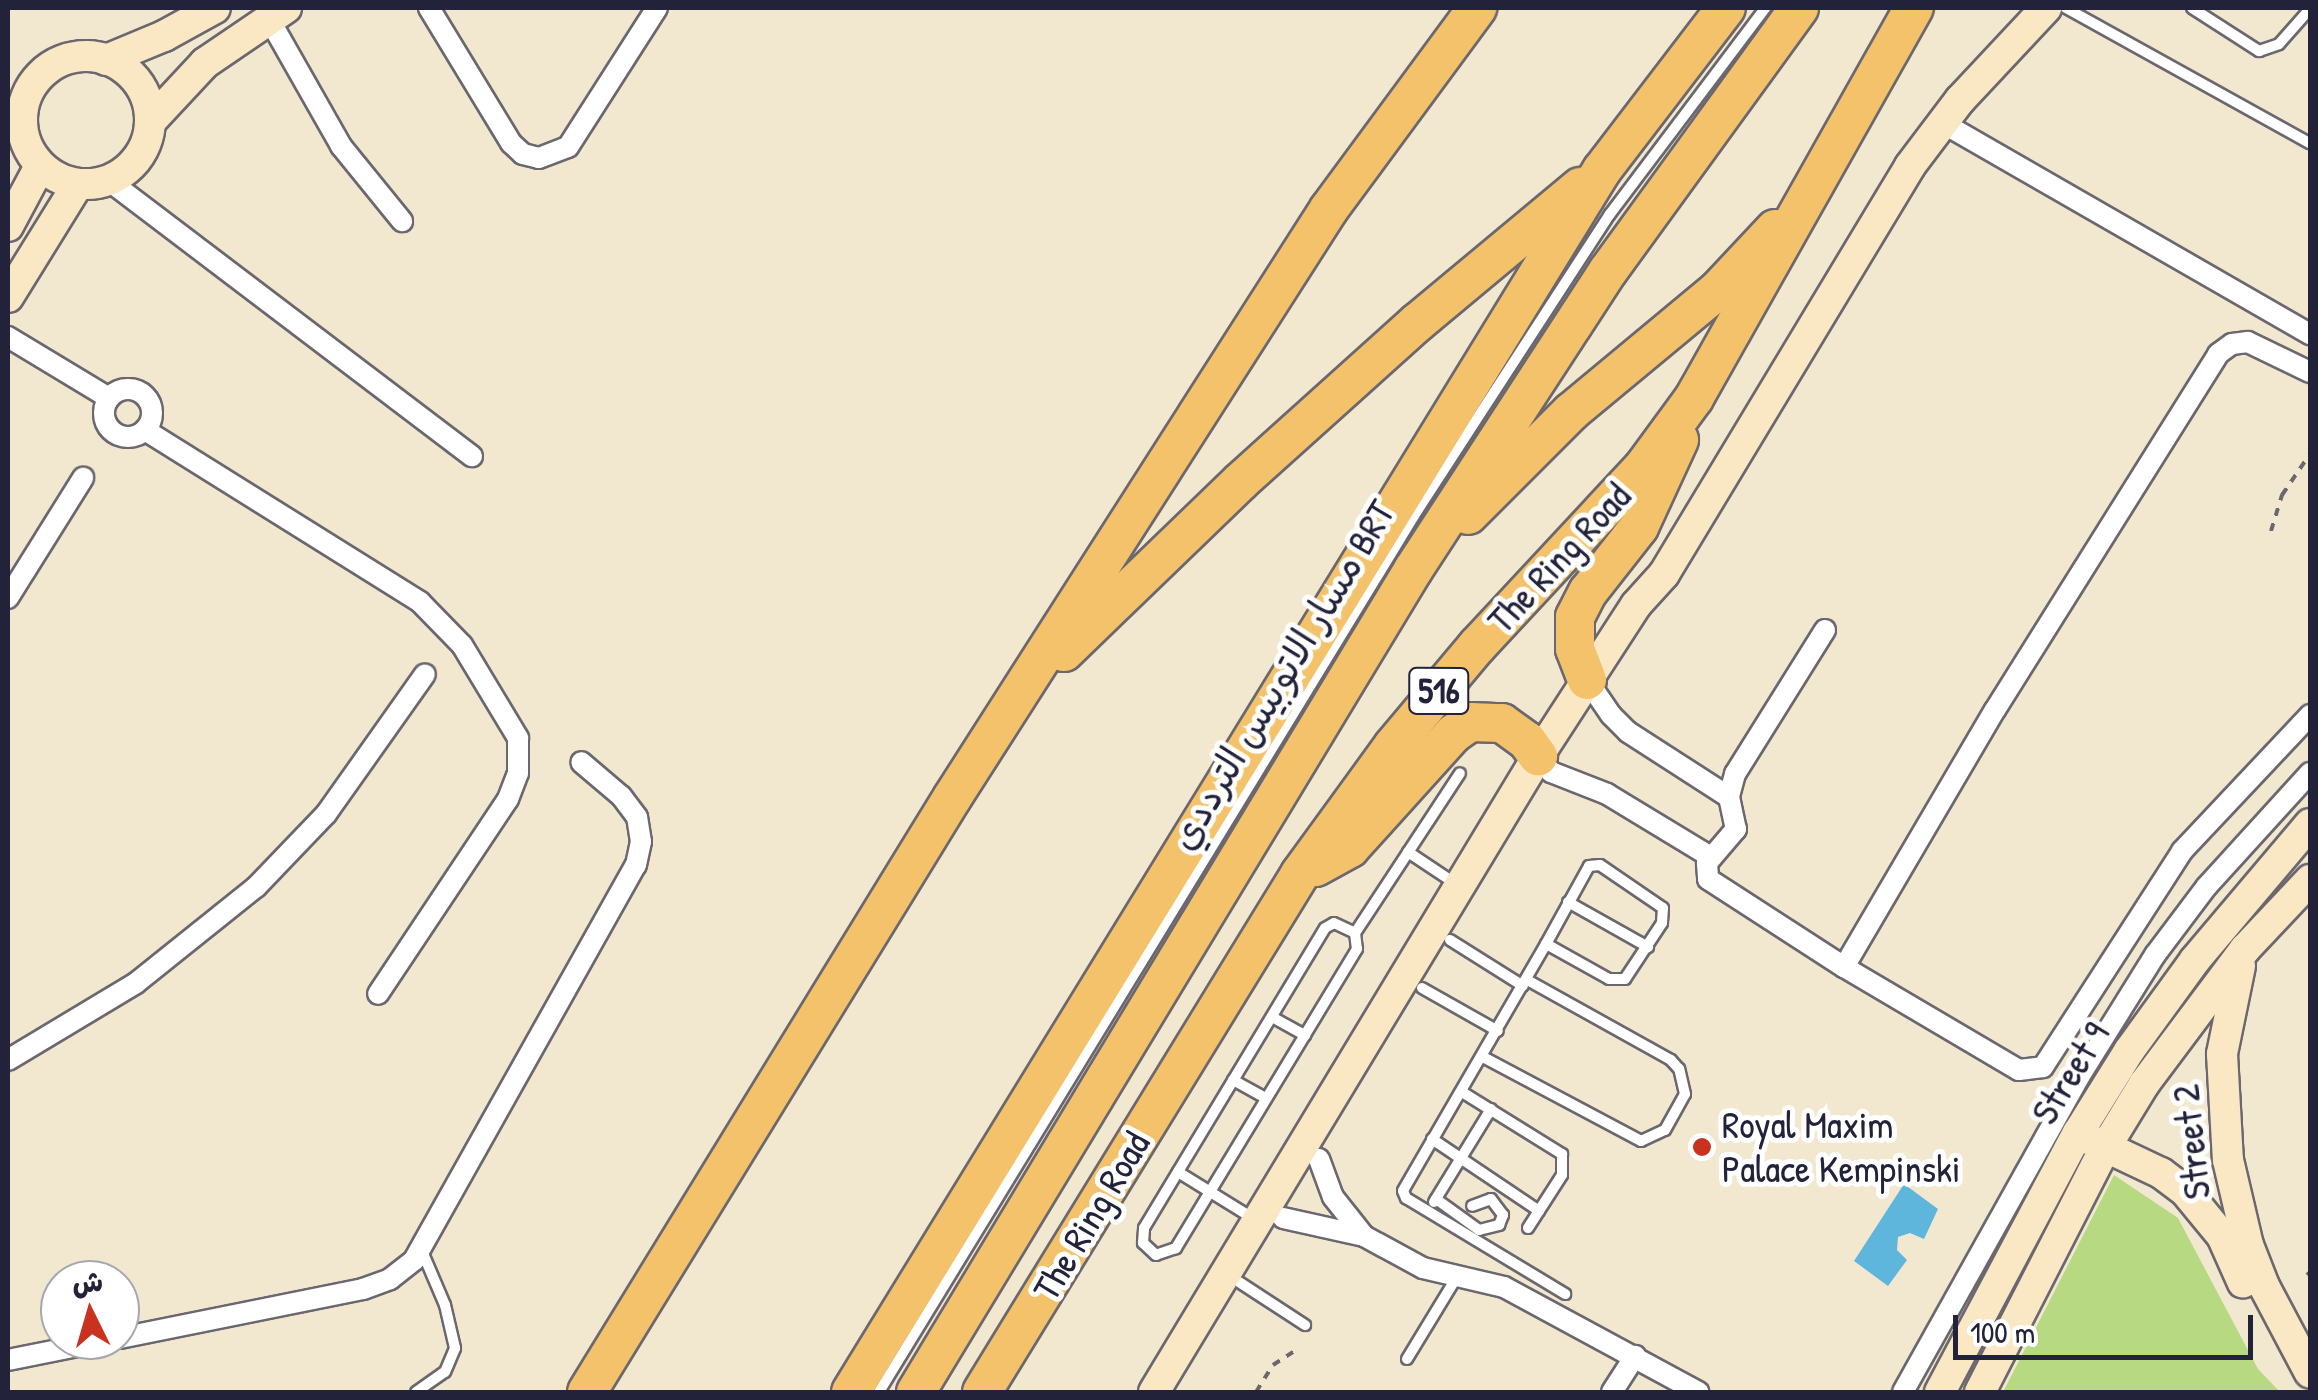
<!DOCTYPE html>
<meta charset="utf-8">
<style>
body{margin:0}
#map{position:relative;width:2318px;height:1400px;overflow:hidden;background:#f2e8cf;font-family:"Patrick Hand","Playpen Sans Arabic",sans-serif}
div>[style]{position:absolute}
.green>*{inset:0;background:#b6d981}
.water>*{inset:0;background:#5fb6dc}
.path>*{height:4px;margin-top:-2px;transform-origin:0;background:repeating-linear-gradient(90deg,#6b676f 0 8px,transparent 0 16px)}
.roads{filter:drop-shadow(2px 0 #6b676f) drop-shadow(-2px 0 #6b676f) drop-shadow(0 2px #6b676f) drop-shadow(0 -2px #6b676f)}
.lane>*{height:10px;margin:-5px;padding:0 5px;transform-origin:5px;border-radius:5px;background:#fff}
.street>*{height:20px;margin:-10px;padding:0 10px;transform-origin:10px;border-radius:10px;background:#fff}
.street>.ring{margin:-10px;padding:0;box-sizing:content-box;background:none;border:20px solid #fff;border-radius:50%}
.secondary>*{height:30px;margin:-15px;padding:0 15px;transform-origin:15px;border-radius:15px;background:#fae7c3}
.secondary>.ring{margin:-15px;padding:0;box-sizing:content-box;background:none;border:30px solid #fae7c3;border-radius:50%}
.highway>*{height:38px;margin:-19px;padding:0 19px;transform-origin:19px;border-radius:19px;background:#f3c26a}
.dots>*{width:28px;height:28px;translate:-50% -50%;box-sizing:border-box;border:5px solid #fff;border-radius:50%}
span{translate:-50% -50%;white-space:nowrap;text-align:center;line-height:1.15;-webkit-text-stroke:10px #fff;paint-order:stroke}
.shield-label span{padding:2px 8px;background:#fff;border:2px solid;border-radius:8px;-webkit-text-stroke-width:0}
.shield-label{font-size:35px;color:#22223b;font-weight:700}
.street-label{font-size:38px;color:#22223b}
.poi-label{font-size:38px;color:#22223b}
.left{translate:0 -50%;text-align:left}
.frame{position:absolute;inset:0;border:10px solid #22223b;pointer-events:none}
.north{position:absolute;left:40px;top:1260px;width:100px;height:100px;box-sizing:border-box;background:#fff;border:2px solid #a7a7b1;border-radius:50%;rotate:355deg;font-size:28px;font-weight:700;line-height:40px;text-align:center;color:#22223b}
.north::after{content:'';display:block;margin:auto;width:35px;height:45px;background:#c8321e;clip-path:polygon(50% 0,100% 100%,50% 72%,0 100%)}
.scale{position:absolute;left:1953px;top:1315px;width:300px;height:45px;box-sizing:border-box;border:5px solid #22223b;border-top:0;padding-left:12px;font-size:30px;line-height:35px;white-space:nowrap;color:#22223b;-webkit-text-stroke:8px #fff;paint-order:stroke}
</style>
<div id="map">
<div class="green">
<div style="clip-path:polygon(2114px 1175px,2178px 1218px,2258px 1369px,2280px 1392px,2003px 1392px)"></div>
</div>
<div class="water">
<div style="clip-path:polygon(1904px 1184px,1938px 1209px,1924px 1239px,1910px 1233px,1898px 1237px,1897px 1250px,1907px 1260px,1888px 1286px,1854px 1261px)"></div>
</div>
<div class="path">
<div style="left:2271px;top:531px;width:38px;rotate:-73deg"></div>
<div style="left:2282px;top:495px;width:50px;rotate:-55.7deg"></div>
<div style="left:2307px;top:1275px;width:4px;rotate:-45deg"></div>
<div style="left:1256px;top:1392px;width:32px;rotate:-58deg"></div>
<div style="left:1273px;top:1365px;width:30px;rotate:-33deg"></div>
</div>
<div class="roads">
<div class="lane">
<div style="left:2066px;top:8px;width:279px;rotate:29deg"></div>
<div style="left:2192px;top:8px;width:80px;rotate:32.7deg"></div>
<div style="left:2259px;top:51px;width:21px;rotate:-19deg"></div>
<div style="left:2279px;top:44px;width:47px;rotate:-48.5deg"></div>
<div style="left:1408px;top:852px;width:58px;rotate:33.7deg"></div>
<div style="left:1568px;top:902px;width:92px;rotate:29.4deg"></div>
<div style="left:1334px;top:923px;width:23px;rotate:25deg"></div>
<div style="left:1355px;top:933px;width:16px;rotate:83deg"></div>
<div style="left:1357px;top:949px;width:350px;rotate:121.2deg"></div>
<div style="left:1176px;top:1248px;width:21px;rotate:161deg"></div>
<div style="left:1156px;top:1255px;width:18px;rotate:-137deg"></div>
<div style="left:1143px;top:1243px;width:15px;rotate:-86deg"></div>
<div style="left:1144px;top:1228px;width:350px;rotate:-58.9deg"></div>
<div style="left:1325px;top:928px;width:10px;rotate:-29deg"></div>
<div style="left:1355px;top:933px;width:191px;rotate:-56.7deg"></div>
<div style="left:1450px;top:940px;width:86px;rotate:32.2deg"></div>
<div style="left:1546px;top:944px;width:89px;rotate:-61.1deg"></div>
<div style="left:1589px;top:866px;width:11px;rotate:-5deg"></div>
<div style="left:1600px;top:865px;width:76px;rotate:34.3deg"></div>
<div style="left:1663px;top:908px;width:15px;rotate:94deg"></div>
<div style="left:1662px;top:923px;width:67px;rotate:123.5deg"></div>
<div style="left:1625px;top:979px;width:16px;rotate:180deg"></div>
<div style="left:1609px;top:979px;width:72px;rotate:-150.9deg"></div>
<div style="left:1546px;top:944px;width:285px;rotate:120.1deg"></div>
<div style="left:1403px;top:1191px;width:8px;rotate:67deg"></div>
<div style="left:1406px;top:1198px;width:186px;rotate:31.1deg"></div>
<div style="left:1422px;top:988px;width:87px;rotate:29.5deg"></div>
<div style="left:1272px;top:1017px;width:38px;rotate:29deg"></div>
<div style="left:1483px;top:1057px;width:179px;rotate:28deg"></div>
<div style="left:1641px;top:1141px;width:26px;rotate:-25deg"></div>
<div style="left:1665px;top:1130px;width:41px;rotate:-60.9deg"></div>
<div style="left:1685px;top:1094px;width:26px;rotate:-103deg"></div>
<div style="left:1679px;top:1069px;width:12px;rotate:-132deg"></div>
<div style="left:1671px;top:1060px;width:165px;rotate:-150.9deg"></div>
<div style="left:1233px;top:1080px;width:38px;rotate:29deg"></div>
<div style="left:1462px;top:1092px;width:118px;rotate:31.8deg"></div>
<div style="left:1562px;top:1154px;width:21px;rotate:90deg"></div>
<div style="left:1562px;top:1175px;width:63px;rotate:122.7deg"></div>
<div style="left:1432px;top:1139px;width:129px;rotate:33.9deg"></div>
<div style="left:1178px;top:1172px;width:89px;rotate:31.7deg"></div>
<div style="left:1436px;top:1199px;width:53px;rotate:35.8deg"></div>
<div style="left:1479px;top:1230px;width:21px;rotate:-14deg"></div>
<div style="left:1499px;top:1225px;width:11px;rotate:-68deg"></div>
<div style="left:1503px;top:1215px;width:20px;rotate:-127deg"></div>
<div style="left:1491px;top:1199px;width:20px;rotate:160deg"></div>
<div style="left:1434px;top:1202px;width:109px;rotate:-58.5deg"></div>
<div style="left:1239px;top:1282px;width:79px;rotate:33.1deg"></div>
<div style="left:1407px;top:1359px;width:98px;rotate:-58.7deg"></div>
<div style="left:416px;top:1392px;width:35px;rotate:-35deg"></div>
<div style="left:445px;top:1372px;width:26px;rotate:-67deg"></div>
<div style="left:455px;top:1348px;width:44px;rotate:-103.1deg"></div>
<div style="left:445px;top:1305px;width:59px;rotate:-113.1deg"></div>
<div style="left:879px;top:1392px;width:1032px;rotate:-58.59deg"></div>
<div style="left:1417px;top:511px;width:354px;rotate:-57deg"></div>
<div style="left:1610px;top:214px;width:258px;rotate:-53deg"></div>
</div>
<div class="street">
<div style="left:429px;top:8px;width:158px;rotate:58.7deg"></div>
<div style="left:511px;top:143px;width:16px;rotate:43deg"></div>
<div style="left:523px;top:154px;width:16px;rotate:14deg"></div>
<div style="left:539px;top:158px;width:31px;rotate:-21deg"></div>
<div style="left:568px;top:147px;width:165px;rotate:-57.4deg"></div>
<div style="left:269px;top:19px;width:146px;rotate:60.4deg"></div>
<div style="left:341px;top:146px;width:97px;rotate:50.9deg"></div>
<div style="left:1941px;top:122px;width:426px;rotate:29.9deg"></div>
<div style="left:108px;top:180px;width:457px;rotate:37.2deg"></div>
<div style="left:8px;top:337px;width:118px;rotate:31.1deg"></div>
<div class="ring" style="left:104px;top:389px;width:28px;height:28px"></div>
<div style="left:145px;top:430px;width:324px;rotate:32deg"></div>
<div style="left:420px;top:602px;width:60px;rotate:45.7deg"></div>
<div style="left:462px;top:645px;width:109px;rotate:58.9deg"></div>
<div style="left:518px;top:738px;width:35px;rotate:90deg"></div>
<div style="left:518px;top:773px;width:28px;rotate:111deg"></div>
<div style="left:508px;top:799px;width:234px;rotate:123.7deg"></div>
<div style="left:8px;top:598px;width:142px;rotate:-58deg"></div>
<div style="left:1825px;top:630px;width:170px;rotate:122deg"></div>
<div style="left:1735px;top:774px;width:24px;rotate:105deg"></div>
<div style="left:1729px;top:797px;width:33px;rotate:78deg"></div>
<div style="left:1736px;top:829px;width:45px;rotate:130.5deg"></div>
<div style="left:1707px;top:863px;width:16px;rotate:86deg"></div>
<div style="left:1708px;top:879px;width:162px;rotate:32.9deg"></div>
<div style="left:1844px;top:967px;width:203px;rotate:30.5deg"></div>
<div style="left:2019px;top:1070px;width:24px;rotate:-7deg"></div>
<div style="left:2043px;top:1067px;width:257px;rotate:-57.2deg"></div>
<div style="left:2182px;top:851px;width:187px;rotate:-46.7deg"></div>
<div style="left:1587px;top:680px;width:42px;rotate:55.6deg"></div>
<div style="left:1611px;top:715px;width:24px;rotate:45deg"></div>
<div style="left:1628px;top:732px;width:120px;rotate:32.8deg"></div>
<div style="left:1538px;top:756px;width:21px;rotate:51deg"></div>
<div style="left:1551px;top:772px;width:60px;rotate:21.4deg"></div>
<div style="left:1607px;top:794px;width:122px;rotate:31.2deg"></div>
<div style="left:1844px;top:967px;width:298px;rotate:-59.6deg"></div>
<div style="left:1995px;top:710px;width:420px;rotate:-57.9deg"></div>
<div style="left:2218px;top:354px;width:17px;rotate:-36deg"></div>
<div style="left:2232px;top:344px;width:16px;rotate:-7deg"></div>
<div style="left:2248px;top:342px;width:69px;rotate:25.8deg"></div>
<div style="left:8px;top:1060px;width:149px;rotate:-31deg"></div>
<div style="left:136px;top:983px;width:154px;rotate:-38.7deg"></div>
<div style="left:256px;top:887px;width:101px;rotate:-46.2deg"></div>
<div style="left:326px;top:814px;width:171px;rotate:-54.7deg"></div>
<div style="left:1319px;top:1159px;width:40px;rotate:69.8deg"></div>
<div style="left:1333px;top:1197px;width:50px;rotate:51.5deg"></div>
<div style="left:1283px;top:1218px;width:83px;rotate:12.5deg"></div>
<div style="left:1364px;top:1236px;width:67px;rotate:28.5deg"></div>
<div style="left:1423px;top:1268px;width:83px;rotate:13.2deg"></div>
<div style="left:1504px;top:1287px;width:221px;rotate:28.4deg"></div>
<div style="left:120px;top:1338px;width:248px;rotate:-11.4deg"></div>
<div style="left:363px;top:1289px;width:29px;rotate:-20deg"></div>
<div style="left:390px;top:1279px;width:31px;rotate:-38deg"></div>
<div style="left:414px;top:1260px;width:453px;rotate:-60.7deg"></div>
<div style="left:636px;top:865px;width:24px;rotate:-78deg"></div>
<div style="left:641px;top:842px;width:25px;rotate:-99deg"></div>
<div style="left:637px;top:817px;width:26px;rotate:-127deg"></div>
<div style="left:621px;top:796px;width:52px;rotate:-139.6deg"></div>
<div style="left:8px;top:1360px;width:102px;rotate:-11.3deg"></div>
<div style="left:1612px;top:1392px;width:43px;rotate:-57.4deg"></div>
<div style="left:1903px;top:1392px;width:361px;rotate:-60.8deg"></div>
<div style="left:2079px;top:1077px;width:144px;rotate:-58.1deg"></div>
<div style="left:2155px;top:955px;width:86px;rotate:-53deg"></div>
<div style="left:2207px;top:886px;width:153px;rotate:-47.7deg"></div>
</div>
<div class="secondary">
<div class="ring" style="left:22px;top:56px;width:98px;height:98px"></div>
<div style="left:106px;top:60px;width:63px;rotate:-22.5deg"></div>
<div style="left:164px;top:36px;width:58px;rotate:-28.8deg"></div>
<div style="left:150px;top:122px;width:81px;rotate:-47deg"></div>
<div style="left:205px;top:63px;width:98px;rotate:-34.2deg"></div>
<div style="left:8px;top:226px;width:68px;rotate:-61.9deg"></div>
<div style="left:8px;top:297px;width:133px;rotate:-58.2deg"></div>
<div style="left:2240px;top:966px;width:90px;rotate:101.6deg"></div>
<div style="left:2222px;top:1054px;width:106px;rotate:86.8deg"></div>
<div style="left:2228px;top:1160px;width:87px;rotate:76.8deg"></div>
<div style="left:2248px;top:1245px;width:44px;rotate:68.7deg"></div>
<div style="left:2264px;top:1286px;width:98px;rotate:62.1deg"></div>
<div style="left:2089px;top:1139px;width:80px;rotate:25.3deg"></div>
<div style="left:2161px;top:1173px;width:30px;rotate:37deg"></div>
<div style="left:2185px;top:1191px;width:58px;rotate:50.6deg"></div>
<div style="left:2222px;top:1236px;width:51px;rotate:65.9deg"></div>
<div style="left:1154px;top:1392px;width:743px;rotate:-58.88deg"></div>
<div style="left:1538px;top:756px;width:180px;rotate:-57deg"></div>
<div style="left:1636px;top:605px;width:42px;rotate:-47.9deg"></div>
<div style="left:1664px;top:574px;width:476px;rotate:-58.9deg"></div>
<div style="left:1910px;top:166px;width:83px;rotate:-52.9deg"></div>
<div style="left:1960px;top:100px;width:126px;rotate:-46.9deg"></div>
<div style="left:1940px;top:1392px;width:293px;rotate:-62deg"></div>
<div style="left:2078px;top:1133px;width:97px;rotate:-58.1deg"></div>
<div style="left:2129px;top:1051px;width:112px;rotate:-54deg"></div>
<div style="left:2195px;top:960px;width:178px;rotate:-49.8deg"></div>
<div style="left:1980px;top:1392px;width:274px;rotate:-62.9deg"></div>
<div style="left:2105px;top:1148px;width:75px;rotate:-58.6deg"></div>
<div style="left:2144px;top:1084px;width:169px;rotate:-53.2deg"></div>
<div style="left:2245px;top:949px;width:95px;rotate:-46.7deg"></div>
</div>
<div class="highway">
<div style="left:1468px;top:515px;width:146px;rotate:-45deg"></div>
<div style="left:1571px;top:412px;width:190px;rotate:-39.7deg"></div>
<div style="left:1717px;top:291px;width:85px;rotate:-46.9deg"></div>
<div style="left:1064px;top:652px;width:245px;rotate:-44deg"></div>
<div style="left:1240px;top:482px;width:239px;rotate:-42deg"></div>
<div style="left:1418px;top:322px;width:211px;rotate:-39.8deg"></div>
<div style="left:1587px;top:680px;width:33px;rotate:-111deg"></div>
<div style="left:1575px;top:649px;width:32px;rotate:-90deg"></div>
<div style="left:1575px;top:617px;width:28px;rotate:-63deg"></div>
<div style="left:1588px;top:592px;width:83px;rotate:-51.9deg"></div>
<div style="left:1639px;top:527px;width:96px;rotate:-65.3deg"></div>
<div style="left:1316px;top:867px;width:39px;rotate:-29deg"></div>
<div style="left:1350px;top:848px;width:154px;rotate:-47.9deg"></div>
<div style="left:1453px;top:734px;width:21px;rotate:-35deg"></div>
<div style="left:1470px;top:722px;width:32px;rotate:2deg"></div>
<div style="left:1502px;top:723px;width:31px;rotate:36deg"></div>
<div style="left:1527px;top:741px;width:19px;rotate:54deg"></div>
<div style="left:587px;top:1392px;width:697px;rotate:-58.43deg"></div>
<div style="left:952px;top:798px;width:699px;rotate:-57.38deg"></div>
<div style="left:1329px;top:209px;width:250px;rotate:-53.6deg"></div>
<div style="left:851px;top:1392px;width:1434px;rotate:-58.43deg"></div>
<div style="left:1602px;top:170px;width:204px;rotate:-52.6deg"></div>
<div style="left:916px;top:1392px;width:961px;rotate:-58.84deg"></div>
<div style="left:1413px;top:570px;width:357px;rotate:-56.9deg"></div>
<div style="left:1608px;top:271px;width:325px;rotate:-54deg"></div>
<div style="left:982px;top:1392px;width:608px;rotate:-58.45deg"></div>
<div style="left:1300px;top:874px;width:158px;rotate:-54deg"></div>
<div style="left:1393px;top:746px;width:131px;rotate:-50deg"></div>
<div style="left:1477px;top:646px;width:247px;rotate:-47.1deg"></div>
<div style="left:1645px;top:465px;width:83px;rotate:-53.8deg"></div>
<div style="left:1694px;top:398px;width:448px;rotate:-60.6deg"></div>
</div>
</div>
<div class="dots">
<div style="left:1702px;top:1147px;background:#c8321e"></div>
</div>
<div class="shield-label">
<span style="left:1439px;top:691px">516</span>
</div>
<div class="street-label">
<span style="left:1559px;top:558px;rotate:-47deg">The Ring Road</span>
<span style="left:1282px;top:675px;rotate:-59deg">مسار الاتوبيس الترددي BRT</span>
<span style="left:2070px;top:1073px;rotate:-58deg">Street 9</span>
<span style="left:2191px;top:1142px;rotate:-96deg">Street 2</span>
<span style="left:1091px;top:1216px;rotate:-59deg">The Ring Road</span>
</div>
<div class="poi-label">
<span class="left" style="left:1722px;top:1147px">Royal Maxim<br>Palace Kempinski</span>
</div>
<div class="frame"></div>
<div class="north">ش</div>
<div class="scale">100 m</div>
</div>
